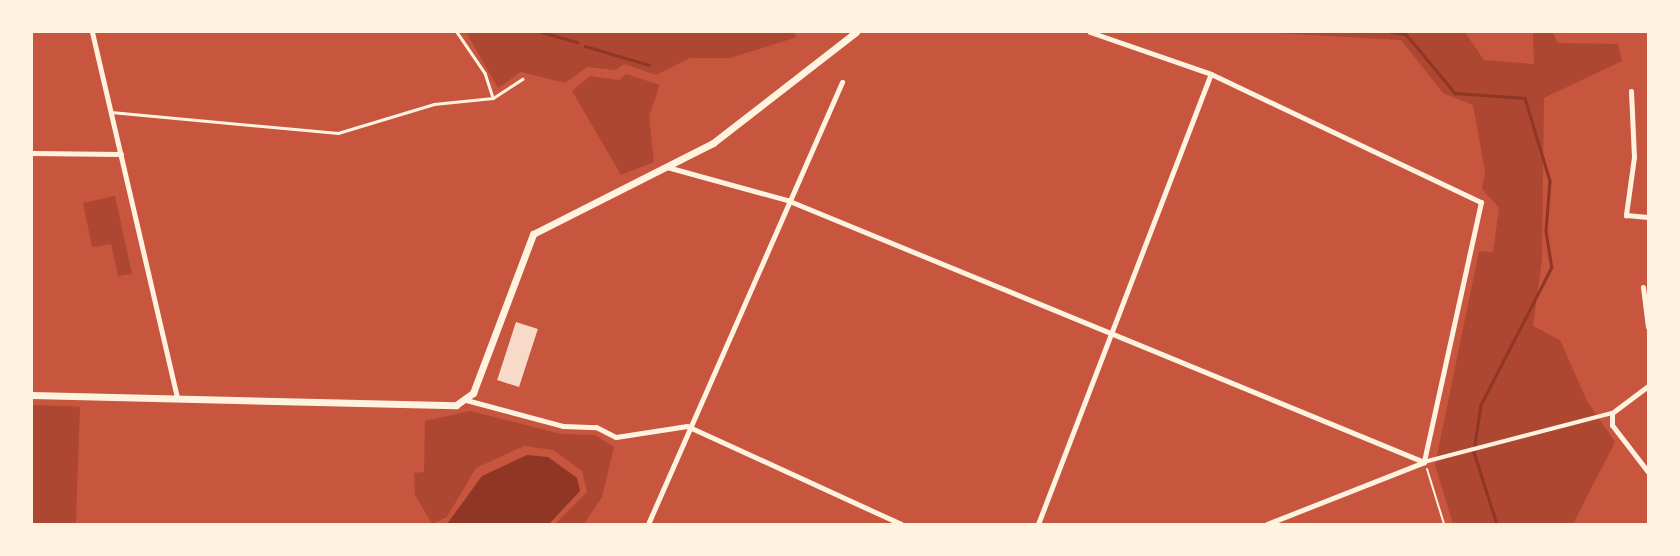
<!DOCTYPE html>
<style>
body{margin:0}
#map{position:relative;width:1680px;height:556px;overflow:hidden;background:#c8553d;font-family:"Fira Sans",sans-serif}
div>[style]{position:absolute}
.green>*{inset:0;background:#ae4732;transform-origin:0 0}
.water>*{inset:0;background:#8f3625}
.stream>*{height:2.5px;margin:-1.25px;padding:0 1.25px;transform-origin:1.25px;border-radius:1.25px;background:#8f3625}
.building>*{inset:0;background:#f7dbc8;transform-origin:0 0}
.path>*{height:2px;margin:-1px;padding:0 1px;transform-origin:1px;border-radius:1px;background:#fff3e0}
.service>*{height:2.5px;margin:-1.25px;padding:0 1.25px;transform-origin:1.25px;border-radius:1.25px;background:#fff3e0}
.pedestrian>*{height:3.5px;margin:-1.75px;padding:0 1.75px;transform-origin:1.75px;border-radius:1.75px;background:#fff3e0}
.minor>*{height:5px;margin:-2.5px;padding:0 2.5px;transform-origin:2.5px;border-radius:2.5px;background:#fff3e0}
.secondary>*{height:7px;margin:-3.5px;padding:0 3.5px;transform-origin:3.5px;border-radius:3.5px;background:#fff3e0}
span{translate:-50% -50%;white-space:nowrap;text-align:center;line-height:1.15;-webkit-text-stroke:5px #fff3e0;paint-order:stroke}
.frame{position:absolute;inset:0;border:33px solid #fff3e0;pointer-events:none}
</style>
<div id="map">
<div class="green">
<div style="clip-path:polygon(466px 32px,793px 32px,797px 37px,730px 58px,690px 58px,656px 75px,624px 64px,616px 70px,587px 67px,565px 83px,521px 72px,498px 88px)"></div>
<div style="clip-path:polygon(1254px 32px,1465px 32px,1484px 60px,1534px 64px,1533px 32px,1553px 32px,1557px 43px,1618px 44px,1622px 61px,1544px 98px,1542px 260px,1533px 326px,1560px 340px,1587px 401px,1615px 442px,1573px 524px,1453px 524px,1435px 465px,1479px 251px,1493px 252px,1499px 208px,1482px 189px,1485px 171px,1473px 105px,1443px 93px,1401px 40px)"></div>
<div style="clip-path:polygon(626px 74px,660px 85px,649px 116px,654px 162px,621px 175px,572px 91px,590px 76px,619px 80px)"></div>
<div style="clip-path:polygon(115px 196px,132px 274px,118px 276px,111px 244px,92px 247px,83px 203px)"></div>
<div style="left:32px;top:405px;width:48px;height:119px;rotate:2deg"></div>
<div style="clip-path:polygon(470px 411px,561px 434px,595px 435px,614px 447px,602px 497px,584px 524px,555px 524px,587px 492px,582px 471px,553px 450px,524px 446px,476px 468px,447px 517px,432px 524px,415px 495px,414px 473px,424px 472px,425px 421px)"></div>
</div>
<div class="water">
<div style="clip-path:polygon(527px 455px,548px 457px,577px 478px,580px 491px,549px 524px,447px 524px,482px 476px)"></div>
</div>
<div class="stream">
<div style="left:542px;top:32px;width:37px;rotate:16deg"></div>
<div style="left:1391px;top:32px;width:15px;rotate:8deg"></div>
<div style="left:1406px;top:34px;width:77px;rotate:50.3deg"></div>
<div style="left:1455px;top:93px;width:70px;rotate:4.1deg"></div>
<div style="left:1525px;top:98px;width:87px;rotate:73.2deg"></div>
<div style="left:1550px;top:181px;width:50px;rotate:94.6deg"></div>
<div style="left:1546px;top:231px;width:36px;rotate:81deg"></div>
<div style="left:1552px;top:267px;width:155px;rotate:117.2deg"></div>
<div style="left:1481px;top:405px;width:48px;rotate:98.5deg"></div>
<div style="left:1474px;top:452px;width:76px;rotate:72.3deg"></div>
<div style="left:585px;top:46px;width:67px;rotate:16.5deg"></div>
</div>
<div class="building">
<div style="left:516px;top:322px;width:23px;height:61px;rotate:18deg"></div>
</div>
<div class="path">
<div style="left:1427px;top:469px;width:58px;rotate:72.8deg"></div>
</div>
<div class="service">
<div style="left:457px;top:32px;width:50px;rotate:55.7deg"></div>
<div style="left:485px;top:73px;width:26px;rotate:72deg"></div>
<div style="left:111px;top:112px;width:228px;rotate:5.3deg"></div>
<div style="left:338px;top:133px;width:100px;rotate:-16.8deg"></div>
<div style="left:434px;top:104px;width:59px;rotate:-5.8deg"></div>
<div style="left:493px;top:98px;width:35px;rotate:-33deg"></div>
</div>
<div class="pedestrian">
<div style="left:1424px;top:462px;width:194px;rotate:-14.6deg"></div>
</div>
<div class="minor">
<div style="left:92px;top:32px;width:375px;rotate:76.9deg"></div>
<div style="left:1090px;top:32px;width:128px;rotate:19.1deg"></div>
<div style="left:1211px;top:74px;width:299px;rotate:25.4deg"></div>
<div style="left:1481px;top:202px;width:266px;rotate:102.4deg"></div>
<div style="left:1631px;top:91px;width:66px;rotate:87.4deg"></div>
<div style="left:1634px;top:157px;width:59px;rotate:97.9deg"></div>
<div style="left:1626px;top:215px;width:22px;rotate:5deg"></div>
<div style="left:32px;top:153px;width:89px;rotate:0.6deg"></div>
<div style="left:667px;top:167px;width:124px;rotate:15.4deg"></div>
<div style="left:787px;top:200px;width:689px;rotate:22.36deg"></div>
<div style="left:1643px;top:287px;width:40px;rotate:82.9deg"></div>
<div style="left:1648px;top:386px;width:45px;rotate:143.1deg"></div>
<div style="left:1612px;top:413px;width:12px;rotate:90deg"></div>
<div style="left:1612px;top:425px;width:59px;rotate:52.5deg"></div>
<div style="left:466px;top:400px;width:100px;rotate:15deg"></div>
<div style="left:563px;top:426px;width:33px;rotate:2deg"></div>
<div style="left:596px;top:427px;width:22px;rotate:27deg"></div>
<div style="left:616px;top:437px;width:72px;rotate:-8.8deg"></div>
<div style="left:687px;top:426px;width:235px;rotate:24.6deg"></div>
<div style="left:648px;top:524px;width:483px;rotate:-66.3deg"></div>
<div style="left:1038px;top:524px;width:482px;rotate:-69deg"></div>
<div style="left:1267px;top:524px;width:169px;rotate:-21.5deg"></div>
</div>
<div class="secondary">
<div style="left:32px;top:395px;width:424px;rotate:1.4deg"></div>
<div style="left:456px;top:405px;width:21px;rotate:-35deg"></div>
<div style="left:473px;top:393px;width:170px;rotate:-69.3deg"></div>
<div style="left:533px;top:234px;width:202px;rotate:-26.8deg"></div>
<div style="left:713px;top:143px;width:181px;rotate:-37.8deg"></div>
</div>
<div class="frame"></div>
</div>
